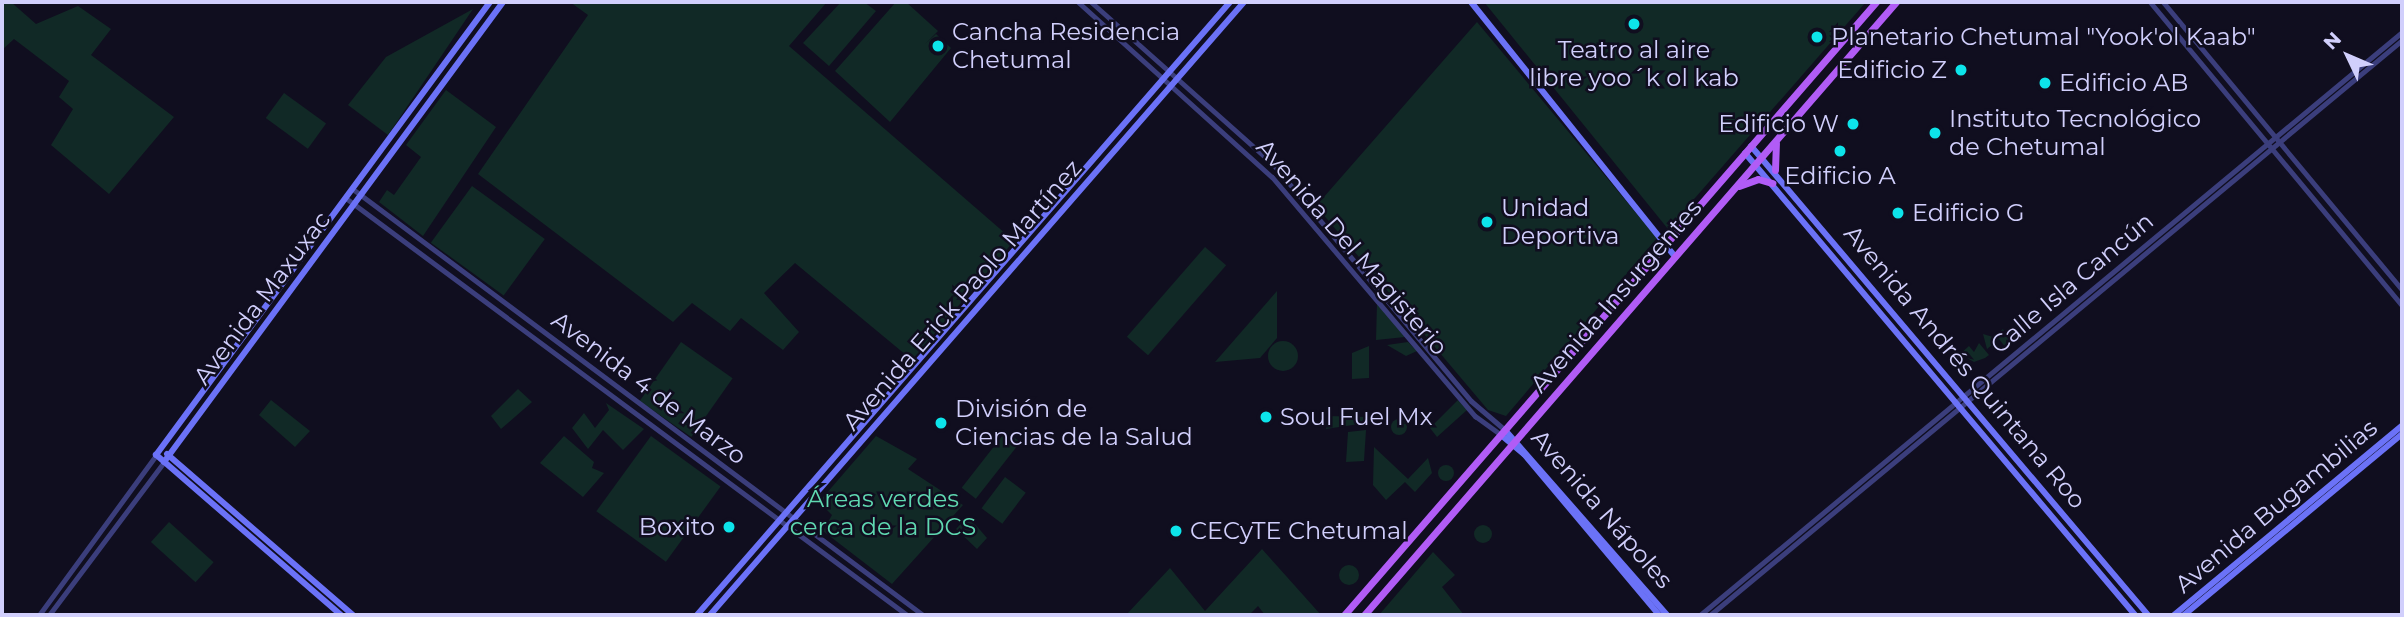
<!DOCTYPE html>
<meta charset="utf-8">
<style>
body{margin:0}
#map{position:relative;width:2404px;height:617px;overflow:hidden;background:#100e1f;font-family:Montserrat,sans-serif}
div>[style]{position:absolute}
.green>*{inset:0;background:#112926;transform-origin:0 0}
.round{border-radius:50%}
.tertiary>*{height:5px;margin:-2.5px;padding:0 2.5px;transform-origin:2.5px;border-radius:2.5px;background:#3b3e7c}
.secondary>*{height:6px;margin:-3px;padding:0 3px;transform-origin:3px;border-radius:3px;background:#6b72f7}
.primary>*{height:7px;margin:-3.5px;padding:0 3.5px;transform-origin:3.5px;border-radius:3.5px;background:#b15cf6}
.dots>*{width:19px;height:19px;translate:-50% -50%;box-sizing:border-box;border:4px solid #100e1f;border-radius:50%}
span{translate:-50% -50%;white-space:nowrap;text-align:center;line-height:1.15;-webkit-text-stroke:5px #100e1f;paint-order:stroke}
.poi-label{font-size:24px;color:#d1cffc}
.left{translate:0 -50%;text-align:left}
.right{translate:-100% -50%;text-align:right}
.street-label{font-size:24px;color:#d1cffc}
.park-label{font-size:24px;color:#5fd8b1}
.frame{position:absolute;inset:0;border:4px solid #d1cffc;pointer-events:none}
.north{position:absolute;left:2313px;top:21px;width:70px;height:70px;-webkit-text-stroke:5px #100e1f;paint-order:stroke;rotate:314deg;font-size:19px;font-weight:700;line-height:28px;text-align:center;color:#d1cffc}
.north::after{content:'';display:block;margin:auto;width:24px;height:32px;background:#d1cffc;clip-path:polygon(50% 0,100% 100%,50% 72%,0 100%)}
</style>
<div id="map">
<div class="green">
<div style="clip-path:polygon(2px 2px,11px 2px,36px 24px,78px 6px,111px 29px,91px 55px,174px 117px,109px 194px,51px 145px,73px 109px,59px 97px,69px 81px,14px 39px,2px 50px)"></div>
<div style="clip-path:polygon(570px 2px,827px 2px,789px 46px,1014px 241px,912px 360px,795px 263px,764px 293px,799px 332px,783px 350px,741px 318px,730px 331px,692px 303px,673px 322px,478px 174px,588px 15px)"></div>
<div style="clip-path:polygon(841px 2px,864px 2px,876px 11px,829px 66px,803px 43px)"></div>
<div style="clip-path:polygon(896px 2px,906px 2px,938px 31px,925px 44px,936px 34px,951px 48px,890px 122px,835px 71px)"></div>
<div style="clip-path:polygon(1484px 2px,1866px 2px,1668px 229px)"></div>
<div style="clip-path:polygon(473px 9px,388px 135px,348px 105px,386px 57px)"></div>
<div style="clip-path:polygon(1477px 22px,1657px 238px,1506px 416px,1488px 410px,1316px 206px)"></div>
<div style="clip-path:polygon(446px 90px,496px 127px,423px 236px,379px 202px,387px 190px,394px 195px,421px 157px,406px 145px)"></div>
<div style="left:284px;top:93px;width:52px;height:31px;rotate:36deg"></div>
<div style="left:472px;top:186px;width:90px;height:70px;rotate:36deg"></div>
<div style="left:1205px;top:247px;width:28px;height:119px;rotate:41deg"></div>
<div style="clip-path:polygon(1277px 291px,1277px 338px,1260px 358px,1215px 362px)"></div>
<div style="clip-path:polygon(1377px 304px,1405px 337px,1376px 340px)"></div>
<div style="clip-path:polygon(2003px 329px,2011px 344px,2006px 348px,1999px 339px,1987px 349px,1983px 334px,1993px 337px)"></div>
<div class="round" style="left:1268px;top:341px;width:30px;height:30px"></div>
<div style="left:681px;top:342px;width:63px;height:72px;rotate:35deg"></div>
<div style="clip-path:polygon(1408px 342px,1417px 351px,1406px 356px,1387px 345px)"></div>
<div style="clip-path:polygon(1979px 343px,1989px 355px,1985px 358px,1974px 362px,1960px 354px,1969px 346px,1974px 352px)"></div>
<div style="clip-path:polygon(1369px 346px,1369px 378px,1352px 379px,1352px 353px)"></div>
<div style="clip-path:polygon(518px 389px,532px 402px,501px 429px,491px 416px)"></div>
<div style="clip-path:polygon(271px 400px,310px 431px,295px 447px,259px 415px)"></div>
<div style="clip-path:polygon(1458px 400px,1467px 410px,1437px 437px,1430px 428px)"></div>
<div style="clip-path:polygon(606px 403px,644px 429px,623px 450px,603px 430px,588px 449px,572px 428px,584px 413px,595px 428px,609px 410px)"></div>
<div style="clip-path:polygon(1327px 416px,1367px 417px,1366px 423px,1326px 429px)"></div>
<div class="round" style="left:1391px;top:419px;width:16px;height:16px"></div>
<div style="clip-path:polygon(1366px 430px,1364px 461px,1346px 462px,1348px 432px)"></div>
<div style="left:1006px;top:431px;width:18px;height:72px;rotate:38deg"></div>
<div style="clip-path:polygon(564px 436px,594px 462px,592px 468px,604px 473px,583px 497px,540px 463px)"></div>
<div style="left:651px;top:436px;width:86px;height:93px;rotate:36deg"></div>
<div style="clip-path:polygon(876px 436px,917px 459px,908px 469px,963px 505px,892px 584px,823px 531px,832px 515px,819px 502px)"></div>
<div style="clip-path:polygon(1374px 447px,1408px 479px,1428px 458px,1432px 473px,1415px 492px,1405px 482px,1386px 500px,1373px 485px)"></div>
<div class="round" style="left:1438px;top:465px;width:16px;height:16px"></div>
<div style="left:1005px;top:477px;width:26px;height:39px;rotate:37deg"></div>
<div style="clip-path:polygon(968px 516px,987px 538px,977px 549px,956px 529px)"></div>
<div style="left:169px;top:522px;width:60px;height:27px;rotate:42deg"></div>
<div class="round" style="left:1474px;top:525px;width:18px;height:18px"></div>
<div style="clip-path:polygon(1262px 549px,1321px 615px,1265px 615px,1258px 606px,1249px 615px,1126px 615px,1170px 568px,1205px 611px)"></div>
<div style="clip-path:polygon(1433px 552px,1455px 575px,1442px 587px,1464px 615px,1379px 615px)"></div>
<div class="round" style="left:1339px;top:565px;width:20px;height:20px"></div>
</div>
<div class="tertiary">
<div style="left:1078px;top:2px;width:261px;rotate:42.1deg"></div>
<div style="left:1272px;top:177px;width:314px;rotate:49.7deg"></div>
<div style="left:1475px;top:416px;width:32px;rotate:36deg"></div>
<div style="left:1091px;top:2px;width:242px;rotate:41.7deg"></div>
<div style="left:1272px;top:163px;width:310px;rotate:50.1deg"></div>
<div style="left:1471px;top:401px;width:45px;rotate:40.5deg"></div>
<div style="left:2150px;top:2px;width:394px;rotate:50.3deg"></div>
<div style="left:2163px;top:2px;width:374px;rotate:50.3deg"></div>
<div style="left:354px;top:190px;width:710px;rotate:36.76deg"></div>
<div style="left:347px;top:199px;width:698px;rotate:36.61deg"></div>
<div style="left:39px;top:615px;width:198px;rotate:-53.8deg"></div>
<div style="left:49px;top:615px;width:191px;rotate:-53.1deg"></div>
<div style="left:1700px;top:615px;width:913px;rotate:-39.71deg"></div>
<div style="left:1710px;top:615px;width:900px;rotate:-39.72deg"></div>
</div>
<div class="secondary">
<div style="left:1471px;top:2px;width:327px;rotate:51.3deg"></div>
<div style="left:1751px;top:146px;width:614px;rotate:49.75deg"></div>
<div style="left:1745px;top:153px;width:605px;rotate:49.83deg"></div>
<div style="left:1505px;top:430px;width:246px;rotate:48.8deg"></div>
<div style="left:1501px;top:435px;width:30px;rotate:40deg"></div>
<div style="left:1524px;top:454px;width:210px;rotate:50deg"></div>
<div style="left:167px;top:454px;width:246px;rotate:40.9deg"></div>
<div style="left:164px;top:462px;width:571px;rotate:-53.61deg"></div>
<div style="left:341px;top:615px;width:245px;rotate:-139.1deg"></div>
<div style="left:156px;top:455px;width:563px;rotate:-53.6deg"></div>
<div style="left:697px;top:615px;width:812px;rotate:-48.99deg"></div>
<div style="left:710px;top:615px;width:813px;rotate:-48.94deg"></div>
<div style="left:2174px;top:615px;width:296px;rotate:-39.7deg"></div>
<div style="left:2184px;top:615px;width:283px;rotate:-39.7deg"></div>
</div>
<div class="primary">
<div style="left:1775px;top:170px;width:27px;rotate:-88deg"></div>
<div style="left:1739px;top:186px;width:20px;rotate:-20deg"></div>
<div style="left:1758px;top:179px;width:15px;rotate:16deg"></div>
<div style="left:1344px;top:615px;width:812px;rotate:-49.05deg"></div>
<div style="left:1364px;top:615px;width:812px;rotate:-49.05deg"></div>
</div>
<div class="dots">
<div style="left:1634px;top:24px;background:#0de4ea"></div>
<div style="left:1817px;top:37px;background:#0de4ea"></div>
<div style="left:938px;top:46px;background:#0de4ea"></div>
<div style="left:1961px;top:70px;background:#0de4ea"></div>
<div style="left:2045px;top:83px;background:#0de4ea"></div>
<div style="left:1853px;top:124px;background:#0de4ea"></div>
<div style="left:1935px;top:133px;background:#0de4ea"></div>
<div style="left:1840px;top:151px;background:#0de4ea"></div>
<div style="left:1898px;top:213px;background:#0de4ea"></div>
<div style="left:1487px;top:222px;background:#0de4ea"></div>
<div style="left:1266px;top:417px;background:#0de4ea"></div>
<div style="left:941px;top:423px;background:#0de4ea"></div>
<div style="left:729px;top:527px;background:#0de4ea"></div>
<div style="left:1176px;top:531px;background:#0de4ea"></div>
</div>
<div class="poi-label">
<span class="left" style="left:952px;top:46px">Cancha Residencia<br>Chetumal</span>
<span class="left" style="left:1831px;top:37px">Planetario Chetumal "Yook'ol Kaab"</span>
<span style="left:1634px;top:64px">Teatro al aire<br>libre yoo´k ol kab</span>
<span class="right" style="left:1947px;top:70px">Edificio Z</span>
<span class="left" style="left:2059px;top:83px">Edificio AB</span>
<span class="left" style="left:1949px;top:133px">Instituto Tecnológico<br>de Chetumal</span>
<span class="right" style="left:1839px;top:124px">Edificio W</span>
<span style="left:1840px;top:176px">Edificio A</span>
<span class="left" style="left:1501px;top:222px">Unidad<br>Deportiva</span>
<span class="left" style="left:1912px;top:213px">Edificio G</span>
<span class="left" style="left:955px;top:423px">División de<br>Ciencias de la Salud</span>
<span class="left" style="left:1280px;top:417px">Soul Fuel Mx</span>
<span class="right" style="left:715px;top:527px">Boxito</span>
<span class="left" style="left:1190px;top:531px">CECyTE Chetumal</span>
</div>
<div class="street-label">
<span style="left:1352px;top:247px;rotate:49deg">Avenida Del Magisterio</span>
<span style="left:2072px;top:283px;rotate:-40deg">Calle Isla Cancún</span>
<span style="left:962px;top:295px;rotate:-49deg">Avenida Erick Paolo Martínez</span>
<span style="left:1616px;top:296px;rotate:-49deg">Avenida Insurgentes</span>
<span style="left:262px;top:298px;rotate:-53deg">Avenida Maxuxac</span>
<span style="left:1965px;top:367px;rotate:50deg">Avenida Andrés Quintana Roo</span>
<span style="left:649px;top:388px;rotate:37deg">Avenida 4 de Marzo</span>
<span style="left:2276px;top:506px;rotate:-40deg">Avenida Bugambilias</span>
<span style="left:1602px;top:509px;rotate:49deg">Avenida Nápoles</span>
</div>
<div class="park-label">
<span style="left:883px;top:513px">Áreas verdes<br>cerca de la DCS</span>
</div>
<div class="frame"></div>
<div class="north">N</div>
</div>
